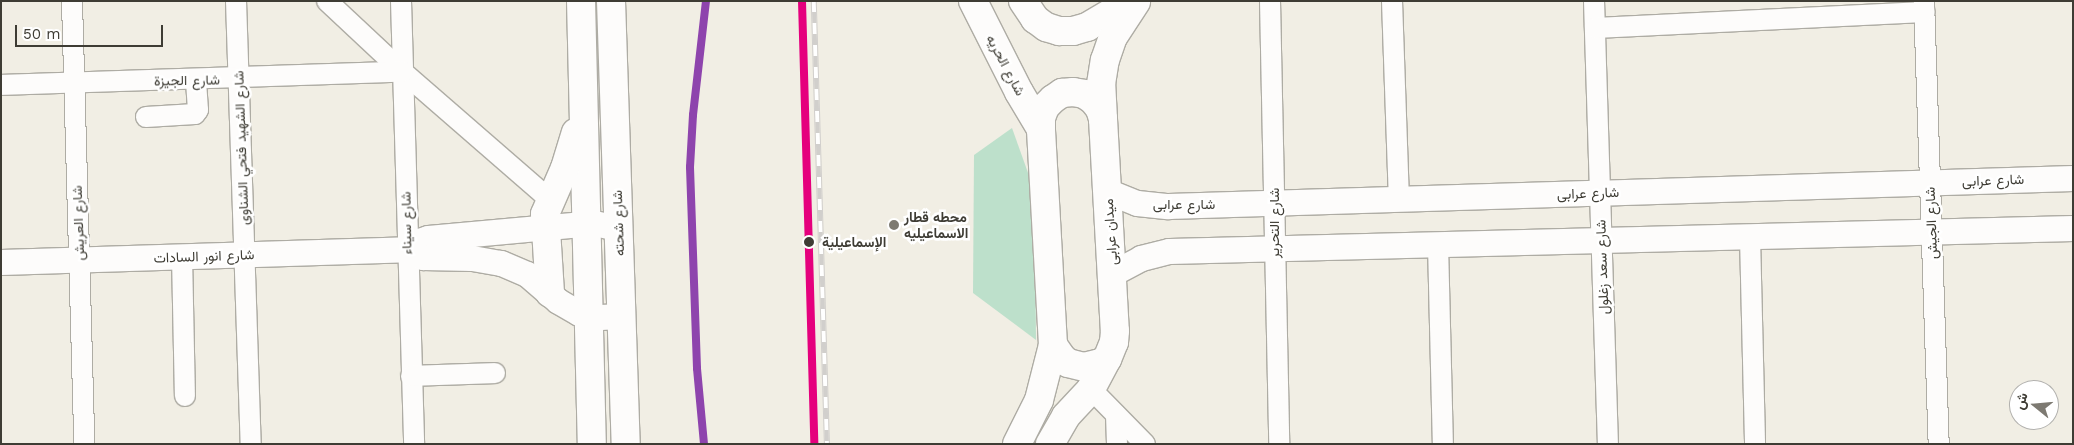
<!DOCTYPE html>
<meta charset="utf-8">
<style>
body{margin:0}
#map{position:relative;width:2074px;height:445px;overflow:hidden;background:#f1eee4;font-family:"Work Sans",Vazirmatn,sans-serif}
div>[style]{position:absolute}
.green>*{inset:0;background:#bde0cb}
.roads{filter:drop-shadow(1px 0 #aeaca4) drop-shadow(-1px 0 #aeaca4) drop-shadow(0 1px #aeaca4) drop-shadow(0 -1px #aeaca4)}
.minor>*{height:20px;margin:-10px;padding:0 10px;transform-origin:10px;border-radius:10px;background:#fdfcfb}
.tertiary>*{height:25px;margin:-12.5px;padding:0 12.5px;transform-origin:12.5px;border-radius:12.5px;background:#fdfcfb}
.secondary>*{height:28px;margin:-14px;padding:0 14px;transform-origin:14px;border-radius:14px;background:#fdfcfb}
.primary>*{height:28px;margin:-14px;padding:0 14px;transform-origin:14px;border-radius:14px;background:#fdfcfb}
.rail>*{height:5.5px;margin-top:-2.75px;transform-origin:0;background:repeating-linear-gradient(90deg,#fff 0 11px,#d1cfcc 0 22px);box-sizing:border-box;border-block:1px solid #d1cfcc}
.rail-1>*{height:8px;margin:-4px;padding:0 4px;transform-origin:4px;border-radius:4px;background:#8e44ad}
.rail-2>*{height:8px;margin:-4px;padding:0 4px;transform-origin:4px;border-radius:4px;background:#e5007d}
.dots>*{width:14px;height:14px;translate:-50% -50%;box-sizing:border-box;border:2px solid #fff;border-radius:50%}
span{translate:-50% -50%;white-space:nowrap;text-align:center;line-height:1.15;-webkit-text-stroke:5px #fff;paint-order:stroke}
.street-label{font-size:14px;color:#3e3c34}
.poi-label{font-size:14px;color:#3e3c34;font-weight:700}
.left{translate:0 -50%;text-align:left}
.stop-label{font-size:14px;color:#3e3c34;font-weight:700}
.frame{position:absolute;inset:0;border:2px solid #3e3c34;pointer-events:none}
.north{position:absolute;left:2009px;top:380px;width:50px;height:50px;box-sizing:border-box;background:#fff;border:1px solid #b2b1ae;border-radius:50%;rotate:287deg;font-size:14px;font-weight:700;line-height:20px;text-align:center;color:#3e3c34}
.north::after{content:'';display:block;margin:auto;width:18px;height:22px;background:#7d7a72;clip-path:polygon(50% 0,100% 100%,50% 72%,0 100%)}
.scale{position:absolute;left:15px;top:25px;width:148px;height:22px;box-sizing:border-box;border:2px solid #3e3c34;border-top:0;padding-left:6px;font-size:15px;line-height:18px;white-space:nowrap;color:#3e3c34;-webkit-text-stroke:4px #fff;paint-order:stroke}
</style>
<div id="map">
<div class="green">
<div style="clip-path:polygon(1012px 128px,1032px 184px,1035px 230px,1036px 340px,973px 293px,974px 155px)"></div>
</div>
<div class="roads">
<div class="minor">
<div style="left:72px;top:1px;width:443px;rotate:88.4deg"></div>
<div style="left:236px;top:1px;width:443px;rotate:88.1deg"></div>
<div style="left:327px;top:1px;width:104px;rotate:43.1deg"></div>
<div style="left:403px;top:72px;width:195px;rotate:41deg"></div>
<div style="left:401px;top:1px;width:443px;rotate:88.3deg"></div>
<div style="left:1270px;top:1px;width:443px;rotate:88.8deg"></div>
<div style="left:1392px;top:1px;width:198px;rotate:88deg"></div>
<div style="left:1594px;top:1px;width:443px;rotate:88.2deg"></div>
<div style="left:1924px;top:1px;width:443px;rotate:88.1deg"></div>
<div style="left:1595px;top:28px;width:330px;rotate:-2.8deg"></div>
<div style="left:1px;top:85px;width:402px;rotate:-1.9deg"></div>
<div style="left:146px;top:117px;width:49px;rotate:-3.5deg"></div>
<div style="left:195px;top:114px;width:5px;rotate:-53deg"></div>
<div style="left:198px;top:110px;width:30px;rotate:-94deg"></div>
<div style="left:1750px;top:237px;width:207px;rotate:88.6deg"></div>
<div style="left:1438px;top:244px;width:200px;rotate:88.6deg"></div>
<div style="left:182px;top:256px;width:140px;rotate:88.8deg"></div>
<div style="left:411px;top:376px;width:84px;rotate:-2deg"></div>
<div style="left:1091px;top:389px;width:77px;rotate:45.5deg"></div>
<div style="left:1116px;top:415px;width:29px;rotate:88deg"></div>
</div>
<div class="tertiary">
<div style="left:1107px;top:191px;width:32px;rotate:22deg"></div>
<div style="left:1137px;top:203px;width:31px;rotate:6deg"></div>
<div style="left:1168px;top:206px;width:905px;rotate:-1.77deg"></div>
<div style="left:407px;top:249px;width:11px;rotate:-38deg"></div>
<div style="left:416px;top:242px;width:13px;rotate:-18deg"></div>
<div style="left:428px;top:238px;width:167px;rotate:-5.2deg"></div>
<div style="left:594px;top:223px;width:25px;rotate:12deg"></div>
<div style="left:1px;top:262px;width:406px;rotate:-1.8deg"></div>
<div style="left:407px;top:249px;width:18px;rotate:27deg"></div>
<div style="left:423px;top:257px;width:49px;rotate:1.2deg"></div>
<div style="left:472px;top:258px;width:29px;rotate:10deg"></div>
<div style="left:501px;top:263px;width:28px;rotate:23deg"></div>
<div style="left:527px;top:274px;width:41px;rotate:41.1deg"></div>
<div style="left:558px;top:301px;width:24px;rotate:30deg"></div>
<div style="left:579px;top:313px;width:21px;rotate:11deg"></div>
<div style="left:600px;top:317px;width:21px;rotate:-3deg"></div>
<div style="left:1113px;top:273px;width:32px;rotate:-28deg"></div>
<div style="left:1141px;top:258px;width:29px;rotate:-14deg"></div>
<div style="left:1169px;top:251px;width:904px;rotate:-1.46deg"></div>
</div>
<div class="secondary">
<div style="left:581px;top:1px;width:443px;rotate:88.6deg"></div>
<div style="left:611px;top:1px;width:443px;rotate:88.1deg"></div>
<div style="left:550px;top:293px;width:79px;rotate:-93.6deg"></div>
<div style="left:545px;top:214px;width:50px;rotate:-66.5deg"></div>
<div style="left:565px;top:168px;width:37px;rotate:-73deg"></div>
</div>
<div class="primary">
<div style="left:973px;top:1px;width:102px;rotate:63.2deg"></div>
<div style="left:1019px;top:92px;width:43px;rotate:59.3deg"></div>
<div style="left:1023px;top:1px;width:22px;rotate:56deg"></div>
<div style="left:1035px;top:19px;width:14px;rotate:36deg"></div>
<div style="left:1046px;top:27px;width:14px;rotate:17deg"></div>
<div style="left:1059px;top:31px;width:14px"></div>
<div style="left:1073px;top:31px;width:15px;rotate:-16deg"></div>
<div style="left:1087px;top:27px;width:51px;rotate:-30.6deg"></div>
<div style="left:1073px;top:92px;width:11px;rotate:10deg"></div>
<div style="left:1084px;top:94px;width:11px;rotate:34deg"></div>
<div style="left:1093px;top:100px;width:11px;rotate:52deg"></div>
<div style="left:1100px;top:109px;width:10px;rotate:73deg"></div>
<div style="left:1103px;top:119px;width:212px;rotate:86.8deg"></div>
<div style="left:1115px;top:331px;width:11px;rotate:95deg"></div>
<div style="left:1114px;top:342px;width:18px;rotate:112deg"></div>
<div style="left:1107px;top:359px;width:8px;rotate:150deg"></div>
<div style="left:1100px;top:363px;width:16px;rotate:166deg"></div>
<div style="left:1084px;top:367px;width:16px;rotate:-166deg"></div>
<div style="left:1068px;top:363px;width:8px;rotate:-140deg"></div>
<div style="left:1062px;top:358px;width:16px;rotate:-125deg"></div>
<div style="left:1053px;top:345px;width:216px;rotate:-93.2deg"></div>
<div style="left:1041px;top:129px;width:11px;rotate:-90deg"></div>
<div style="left:1041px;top:118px;width:12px;rotate:-70deg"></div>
<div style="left:1045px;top:107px;width:11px;rotate:-45deg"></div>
<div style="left:1053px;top:99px;width:11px;rotate:-34deg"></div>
<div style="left:1062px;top:93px;width:11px;rotate:-5deg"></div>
<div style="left:1103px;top:119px;width:35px;rotate:-93deg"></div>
<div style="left:1101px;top:84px;width:24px;rotate:-81deg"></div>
<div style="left:1105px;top:60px;width:24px;rotate:-71deg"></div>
<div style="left:1113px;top:37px;width:42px;rotate:-56.7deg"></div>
<div style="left:1017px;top:444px;width:49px;rotate:-63.4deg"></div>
<div style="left:1039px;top:400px;width:57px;rotate:-75.7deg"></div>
<div style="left:1050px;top:444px;width:32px;rotate:-60deg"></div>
<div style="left:1066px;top:416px;width:37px;rotate:-47deg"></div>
<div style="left:1091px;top:389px;width:34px;rotate:-62deg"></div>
</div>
</div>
<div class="rail">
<div style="left:814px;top:1px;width:443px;rotate:88.3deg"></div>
<div style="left:704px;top:444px;width:76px;rotate:-95.3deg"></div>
<div style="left:697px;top:368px;width:201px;rotate:-92deg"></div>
<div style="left:690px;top:167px;width:52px;rotate:-86.7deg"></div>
<div style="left:693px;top:115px;width:115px;rotate:-83.5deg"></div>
</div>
<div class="rail-1">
<div style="left:704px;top:444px;width:76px;rotate:-95.3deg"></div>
<div style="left:697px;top:368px;width:201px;rotate:-92deg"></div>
<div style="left:690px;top:167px;width:52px;rotate:-86.7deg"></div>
<div style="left:693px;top:115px;width:115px;rotate:-83.5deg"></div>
</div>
<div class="rail-2">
<div style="left:802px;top:1px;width:443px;rotate:88.4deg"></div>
</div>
<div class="dots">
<div style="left:894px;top:225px;background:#7d7a72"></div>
<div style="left:809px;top:242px;background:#3e3c34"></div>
</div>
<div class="street-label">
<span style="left:1006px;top:65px;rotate:62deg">شارع الحريه</span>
<span style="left:187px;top:80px;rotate:-1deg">شارع الجيزة</span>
<span style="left:241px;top:148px;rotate:-92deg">شارع الشهيد فتحي الشناوى</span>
<span style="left:1993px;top:180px;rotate:-2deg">شارع عرابى</span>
<span style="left:1588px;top:193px;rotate:-2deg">شارع عرابى</span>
<span style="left:1184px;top:204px">شارع عرابى</span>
<span style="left:78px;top:223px;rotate:-92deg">شارع العريش</span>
<span style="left:406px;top:223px;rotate:-91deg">شارع سيناء</span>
<span style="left:618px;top:223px;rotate:-92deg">شارع شحته</span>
<span style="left:1274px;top:223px;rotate:-90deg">شارع التحرير</span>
<span style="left:1931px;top:223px;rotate:-92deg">شارع الجيش</span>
<span style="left:1110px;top:232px;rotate:-94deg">ميدان عرابى</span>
<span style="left:204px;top:256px;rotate:-2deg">شارع انور السادات</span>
<span style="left:1602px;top:267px;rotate:-92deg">شارع سعد زغلول</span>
</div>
<div class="poi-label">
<span class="left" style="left:904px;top:225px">محطه قطار<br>الاسماعيليه</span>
</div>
<div class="stop-label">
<span class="left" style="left:822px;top:242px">الإسماعيلية</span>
</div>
<div class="frame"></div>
<div class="north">ش</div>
<div class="scale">50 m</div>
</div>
